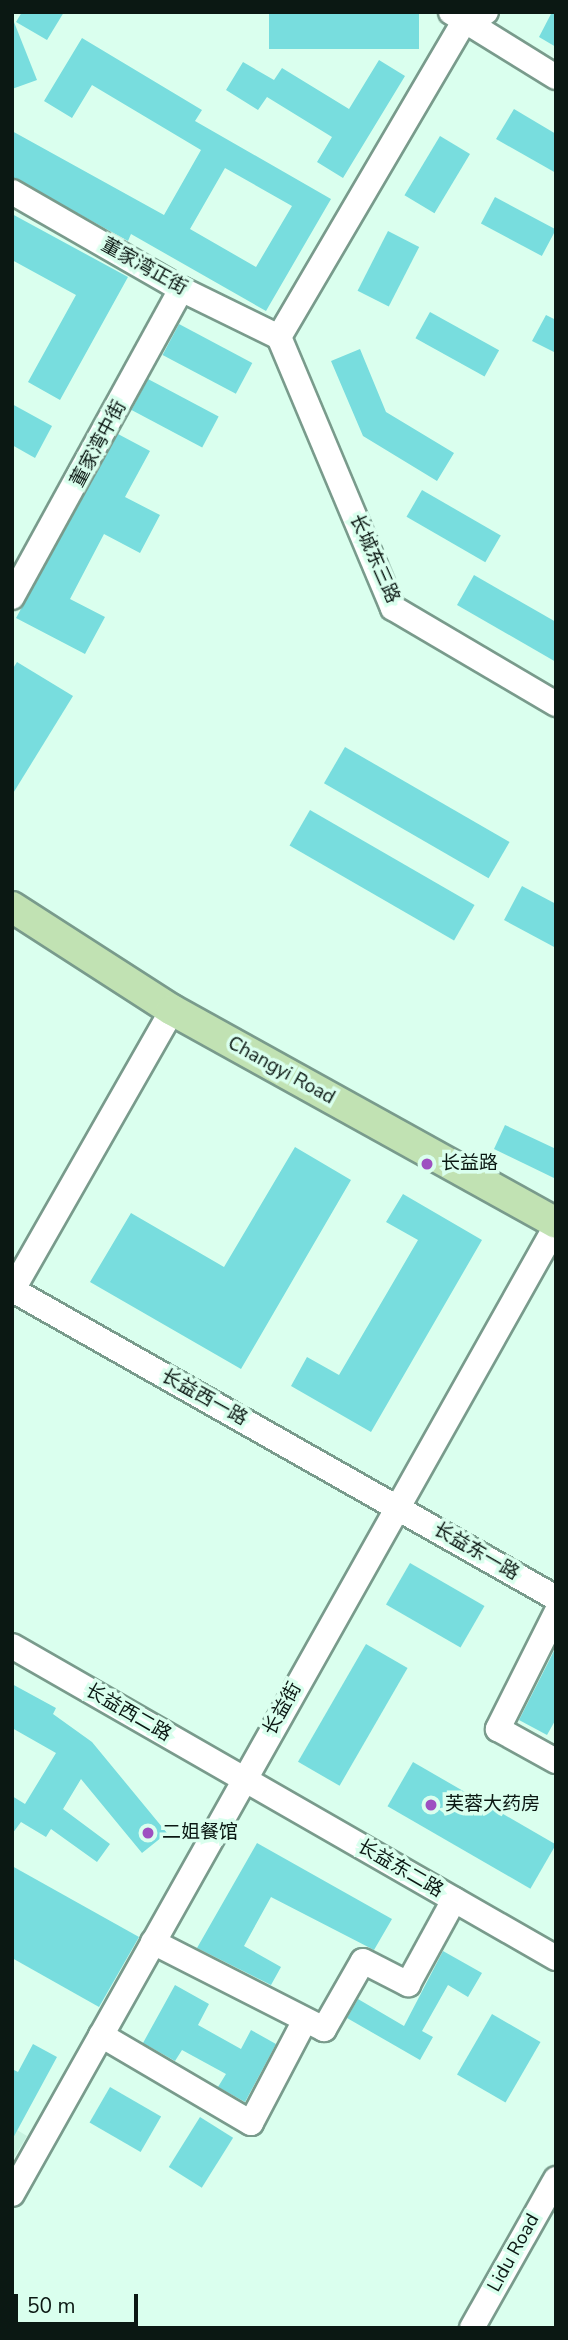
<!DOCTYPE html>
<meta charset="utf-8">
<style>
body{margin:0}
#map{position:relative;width:568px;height:2340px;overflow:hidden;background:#daffee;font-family:"Nunito Sans","Noto Sans SC",sans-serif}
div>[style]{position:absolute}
.built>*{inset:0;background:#c8f4e1}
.building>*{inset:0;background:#78ddde;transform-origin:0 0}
.roads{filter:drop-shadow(2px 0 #799b8c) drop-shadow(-2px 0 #799b8c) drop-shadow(0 2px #799b8c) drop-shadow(0 -2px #799b8c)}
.minor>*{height:24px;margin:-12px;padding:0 12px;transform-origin:12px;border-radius:12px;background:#fff}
.major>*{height:30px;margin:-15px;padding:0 15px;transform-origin:15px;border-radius:15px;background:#c1e2b3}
.dots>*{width:19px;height:19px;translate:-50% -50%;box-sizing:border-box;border:4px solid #daffee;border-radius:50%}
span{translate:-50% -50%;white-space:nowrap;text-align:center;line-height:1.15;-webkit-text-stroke:7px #daffee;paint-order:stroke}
.street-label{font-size:19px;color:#0b1813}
.poi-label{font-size:19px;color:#0b1813}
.left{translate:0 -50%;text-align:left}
.frame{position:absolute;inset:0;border:14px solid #0b1813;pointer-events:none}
.scale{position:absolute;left:14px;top:2294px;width:124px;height:32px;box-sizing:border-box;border:4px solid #0b1813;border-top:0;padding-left:9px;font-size:21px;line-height:24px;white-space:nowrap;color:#0b1813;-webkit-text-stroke:5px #daffee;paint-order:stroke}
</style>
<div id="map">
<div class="built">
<div style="clip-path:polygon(12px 2127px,27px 2136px,12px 2161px)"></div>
</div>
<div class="building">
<div style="clip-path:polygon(22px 12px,64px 12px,47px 40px,16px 22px)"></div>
<div style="left:269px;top:12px;width:150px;height:37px"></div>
<div style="clip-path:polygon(552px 12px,556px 12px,556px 47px,539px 37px)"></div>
<div style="clip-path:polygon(12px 17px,37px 80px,12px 89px)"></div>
<div style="clip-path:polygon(evenodd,82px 38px,202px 110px,195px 121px,331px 199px,266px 311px,131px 234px,128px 241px,12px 177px,12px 131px,164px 215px,201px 150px,92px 85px,72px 118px,44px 101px,82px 38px,225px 168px,292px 206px,256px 267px,190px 229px,225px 168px)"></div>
<div style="clip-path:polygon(379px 60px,405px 76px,343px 178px,317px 162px,332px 137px,267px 97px,258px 110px,226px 90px,243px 62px,274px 80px,282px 68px,349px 109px)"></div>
<div style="clip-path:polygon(514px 109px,556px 134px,556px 173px,496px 139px)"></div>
<div style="left:440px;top:136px;width:35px;height:69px;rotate:31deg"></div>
<div style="left:495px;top:197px;width:69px;height:30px;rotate:28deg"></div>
<div style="clip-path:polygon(12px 214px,128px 277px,60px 400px,28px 382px,76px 295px,12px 260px)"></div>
<div style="left:388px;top:231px;width:35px;height:67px;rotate:27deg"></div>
<div style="left:430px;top:312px;width:79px;height:30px;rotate:29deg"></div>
<div style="clip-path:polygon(546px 315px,556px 320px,556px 353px,532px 341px)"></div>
<div style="left:179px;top:324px;width:83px;height:35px;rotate:28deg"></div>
<div style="clip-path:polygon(360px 349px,386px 412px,454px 453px,437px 481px,363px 436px,331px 361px)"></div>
<div style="left:148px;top:379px;width:80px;height:35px;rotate:28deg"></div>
<div style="clip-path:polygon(12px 404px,52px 426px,35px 458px,12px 445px)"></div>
<div style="clip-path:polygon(118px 434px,150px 451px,125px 497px,160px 515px,140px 553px,104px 534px,70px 599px,105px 617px,85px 654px,16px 618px)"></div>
<div style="left:422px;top:490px;width:91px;height:31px;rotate:30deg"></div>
<div style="clip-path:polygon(474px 575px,556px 622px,556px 662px,457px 605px)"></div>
<div style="clip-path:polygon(17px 662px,73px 696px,12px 795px,12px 670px)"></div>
<div style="left:345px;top:747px;width:190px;height:42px;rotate:30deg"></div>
<div style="left:310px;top:810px;width:190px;height:41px;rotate:30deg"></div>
<div style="clip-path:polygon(522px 886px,556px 904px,556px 948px,504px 920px)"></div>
<div style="clip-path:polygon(505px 1125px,556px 1149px,556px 1179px,494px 1149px)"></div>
<div style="clip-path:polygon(295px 1147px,351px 1180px,241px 1369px,90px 1282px,131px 1213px,224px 1267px)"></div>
<div style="clip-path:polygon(403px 1194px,482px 1240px,371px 1432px,291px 1386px,307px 1357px,339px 1375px,418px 1240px,386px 1222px)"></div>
<div style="left:410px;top:1563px;width:86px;height:48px;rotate:30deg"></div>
<div style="left:366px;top:1644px;width:48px;height:136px;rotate:30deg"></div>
<div style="clip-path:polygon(556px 1647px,556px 1719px,547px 1735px,519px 1720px)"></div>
<div style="clip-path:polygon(12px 1684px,56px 1708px,53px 1714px,92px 1742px,167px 1833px,142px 1853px,81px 1779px,63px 1809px,110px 1844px,97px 1862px,51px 1829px,46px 1837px,21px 1822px,12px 1834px,12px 1796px,25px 1804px,56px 1753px,12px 1728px)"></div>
<div style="left:413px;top:1762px;width:165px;height:51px;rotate:30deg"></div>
<div style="clip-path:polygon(257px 1843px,392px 1919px,374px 1950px,271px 1897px,244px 1946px,281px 1967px,271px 1985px,197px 1948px)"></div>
<div style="clip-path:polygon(12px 1866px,139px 1937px,99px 2007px,12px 1958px)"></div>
<div style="clip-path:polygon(443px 1951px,482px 1973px,468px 1997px,448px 1985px,422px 2031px,433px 2037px,420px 2060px,347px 2018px,358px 1999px,404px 2026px)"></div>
<div style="clip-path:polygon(175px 1985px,209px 2004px,198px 2025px,241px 2049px,251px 2030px,276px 2044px,245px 2102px,218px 2087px,226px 2074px,182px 2050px,175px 2061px,143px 2043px)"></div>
<div style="left:492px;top:2014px;width:56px;height:70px;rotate:30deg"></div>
<div style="clip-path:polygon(33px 2044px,57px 2057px,12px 2140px,12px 2069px,18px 2072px)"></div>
<div style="left:110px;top:2087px;width:59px;height:41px;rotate:30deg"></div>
<div style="left:200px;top:2117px;width:39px;height:59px;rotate:32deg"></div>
</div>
<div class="roads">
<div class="minor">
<div style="left:451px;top:12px;width:123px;rotate:31.8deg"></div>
<div style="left:12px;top:192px;width:195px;rotate:29.9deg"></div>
<div style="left:181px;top:289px;width:109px;rotate:26.1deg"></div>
<div style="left:279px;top:337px;width:294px;rotate:67.2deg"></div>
<div style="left:393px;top:608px;width:189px;rotate:30.5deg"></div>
<div style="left:279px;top:337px;width:363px;rotate:-59.6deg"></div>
<div style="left:463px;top:24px;width:26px;rotate:-28deg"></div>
<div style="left:12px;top:597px;width:351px;rotate:-61.2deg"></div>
<div style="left:13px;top:1290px;width:624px;rotate:29.56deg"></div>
<div style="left:12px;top:1291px;width:323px;rotate:-60.3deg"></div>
<div style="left:556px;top:1613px;width:130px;rotate:116.6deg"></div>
<div style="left:498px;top:1729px;width:66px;rotate:28.9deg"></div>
<div style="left:12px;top:1646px;width:627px;rotate:29.84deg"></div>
<div style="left:153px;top:1942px;width:192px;rotate:27deg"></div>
<div style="left:324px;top:2029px;width:78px;rotate:-60.2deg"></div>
<div style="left:363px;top:1961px;width:51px;rotate:27.1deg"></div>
<div style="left:408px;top:1984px;width:96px;rotate:-61.3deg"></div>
<div style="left:101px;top:2035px;width:174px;rotate:30.4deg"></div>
<div style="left:251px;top:2123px;width:116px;rotate:-62.3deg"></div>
<div style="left:12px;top:2194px;width:1110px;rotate:-60.66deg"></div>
<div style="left:472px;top:2328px;width:171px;rotate:-60.6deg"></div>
</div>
<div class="major">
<div style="left:12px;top:907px;width:190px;rotate:32.8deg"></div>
<div style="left:172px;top:1010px;width:439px;rotate:29deg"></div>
</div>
</div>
<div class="dots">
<div style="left:427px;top:1164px;background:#9e50c1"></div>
<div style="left:431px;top:1805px;background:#9e50c1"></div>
<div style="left:148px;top:1833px;background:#9e50c1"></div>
</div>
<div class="street-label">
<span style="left:144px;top:267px;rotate:29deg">董家湾正街</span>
<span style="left:99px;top:444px;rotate:-62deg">董家湾中街</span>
<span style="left:374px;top:559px;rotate:66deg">长城东三路</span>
<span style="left:281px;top:1071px;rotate:29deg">Changyi Road</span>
<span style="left:204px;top:1398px;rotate:29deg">长益西一路</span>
<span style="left:476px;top:1552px;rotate:30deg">长益东一路</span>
<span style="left:283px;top:1709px;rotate:-61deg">长益街</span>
<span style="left:128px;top:1713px;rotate:30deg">长益西二路</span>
<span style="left:400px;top:1869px;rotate:30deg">长益东二路</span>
<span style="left:514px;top:2253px;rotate:-61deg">Lidu Road</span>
</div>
<div class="poi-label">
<span class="left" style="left:441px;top:1164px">长益路</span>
<span class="left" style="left:445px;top:1805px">芙蓉大药房</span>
<span class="left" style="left:162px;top:1833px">二姐餐馆</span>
</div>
<div class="frame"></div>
<div class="scale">50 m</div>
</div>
